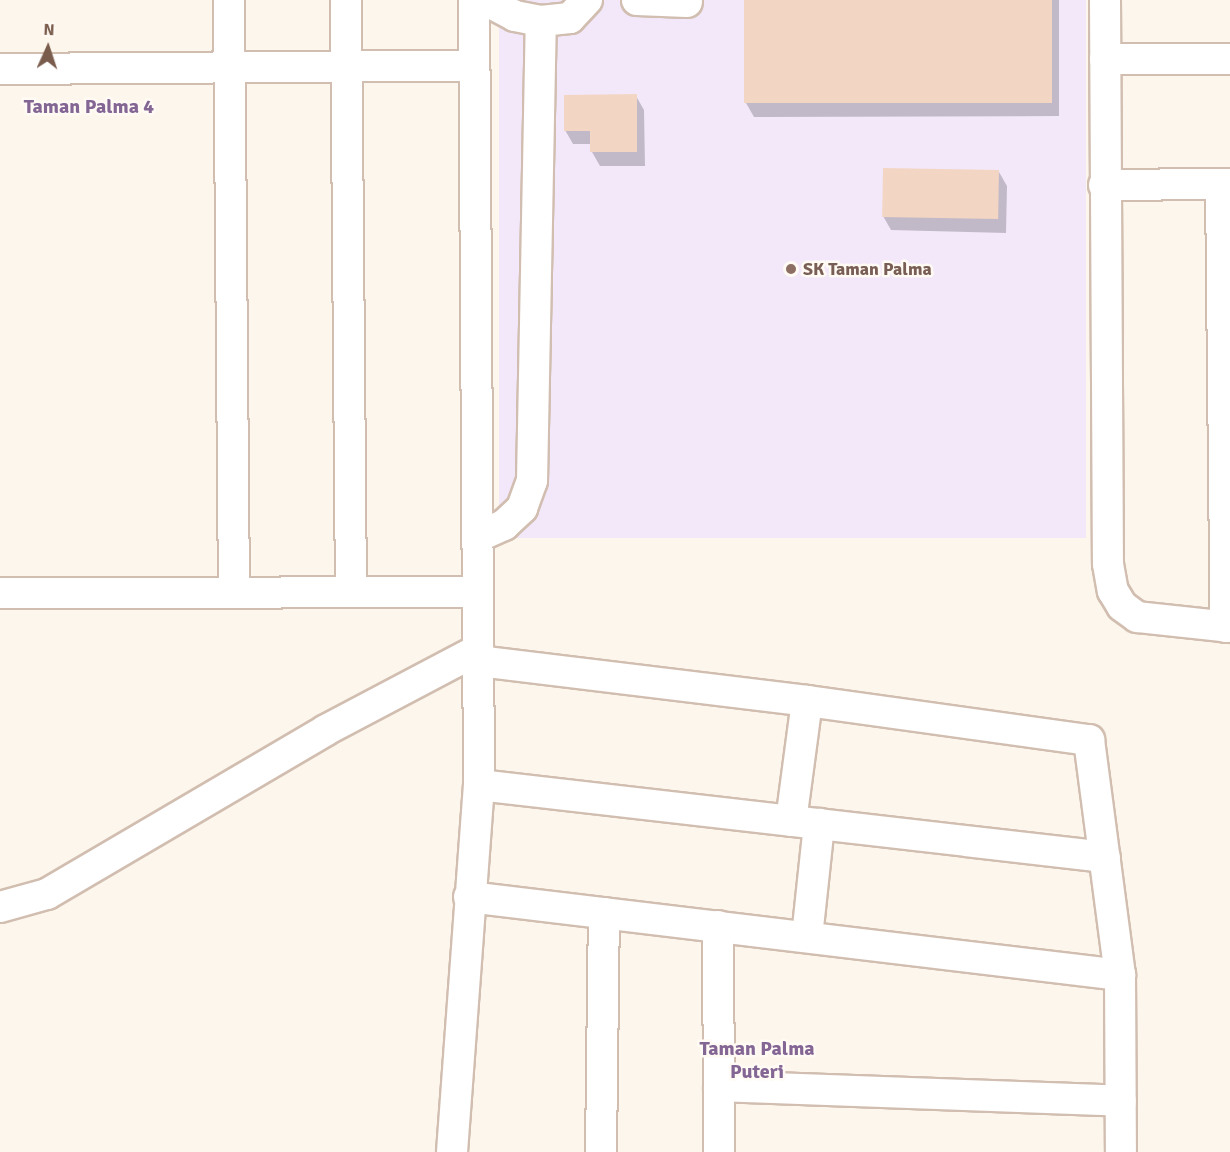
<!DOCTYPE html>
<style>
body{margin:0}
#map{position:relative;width:1230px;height:1152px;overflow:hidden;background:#fdf6ec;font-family:Signika,sans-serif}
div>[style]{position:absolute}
.education>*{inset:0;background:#f3e8fa;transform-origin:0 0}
.shadow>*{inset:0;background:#0003}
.building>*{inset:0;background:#f3d5c3;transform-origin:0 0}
.roads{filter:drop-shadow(2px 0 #d1beb0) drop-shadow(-2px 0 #d1beb0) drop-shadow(0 2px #d1beb0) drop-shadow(0 -2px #d1beb0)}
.minor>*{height:30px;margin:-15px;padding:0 15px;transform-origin:15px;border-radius:15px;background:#fff}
.dots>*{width:16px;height:16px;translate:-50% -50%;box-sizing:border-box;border:3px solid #fffaf3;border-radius:50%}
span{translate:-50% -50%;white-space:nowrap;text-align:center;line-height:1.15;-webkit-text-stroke:5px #fffaf3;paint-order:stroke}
.education-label{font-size:18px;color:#785e54;font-weight:700}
.left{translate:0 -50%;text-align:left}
.neighbourhood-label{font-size:20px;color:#846695;font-weight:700}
.north{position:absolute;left:18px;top:18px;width:60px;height:60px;-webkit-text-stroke:4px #fffaf3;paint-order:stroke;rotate:3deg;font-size:16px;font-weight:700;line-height:24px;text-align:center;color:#7a5c4d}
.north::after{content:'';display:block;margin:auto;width:21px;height:27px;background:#7a5c4d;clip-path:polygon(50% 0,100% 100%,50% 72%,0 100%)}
</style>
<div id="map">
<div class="education">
<div style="left:499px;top:0;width:587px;height:538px"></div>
</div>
<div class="shadow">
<div style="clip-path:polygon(745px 0,1059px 0,1059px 116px,754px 117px,746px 103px)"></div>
<div style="clip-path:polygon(636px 96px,644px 110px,645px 166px,600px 166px,592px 152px,592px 144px,573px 144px,565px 130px)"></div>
<div style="clip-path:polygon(999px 172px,1007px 186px,1006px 233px,891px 230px,883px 216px)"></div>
</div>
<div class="building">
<div style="left:744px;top:0;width:308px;height:103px"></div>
<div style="clip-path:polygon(637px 94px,637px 152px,590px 152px,590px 131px,564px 131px,564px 95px)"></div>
<div style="left:883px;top:168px;width:116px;height:49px;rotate:1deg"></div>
</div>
<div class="roads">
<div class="minor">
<div style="left:229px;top:0;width:592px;rotate:89.52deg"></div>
<div style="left:346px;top:0;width:592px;rotate:89.52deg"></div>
<div style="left:485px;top:0;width:34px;rotate:28deg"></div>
<div style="left:515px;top:16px;width:26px;rotate:11deg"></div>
<div style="left:541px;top:21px;width:29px;rotate:-6deg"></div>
<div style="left:570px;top:18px;width:25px;rotate:-47deg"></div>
<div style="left:637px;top:0;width:50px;rotate:2.3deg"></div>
<div style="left:1105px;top:0;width:564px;rotate:89.7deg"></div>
<div style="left:1108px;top:564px;width:27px;rotate:80deg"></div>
<div style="left:1113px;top:591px;width:17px;rotate:59deg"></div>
<div style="left:1122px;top:606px;width:19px;rotate:36deg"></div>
<div style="left:1137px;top:617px;width:94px;rotate:6.1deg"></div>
<div style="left:1105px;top:59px;width:125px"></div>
<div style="left:0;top:69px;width:474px;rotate:-0.4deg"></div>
<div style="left:1221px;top:184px;width:443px;rotate:89.4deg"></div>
<div style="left:1104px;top:185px;width:126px;rotate:-0.5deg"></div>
<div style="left:477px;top:537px;width:30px;rotate:-24deg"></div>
<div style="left:504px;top:525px;width:25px;rotate:-43deg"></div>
<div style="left:522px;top:508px;width:29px;rotate:-70deg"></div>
<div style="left:532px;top:481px;width:460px;rotate:-88.9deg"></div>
<div style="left:0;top:593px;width:478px;rotate:-0.1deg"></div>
<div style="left:478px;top:661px;width:331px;rotate:6.9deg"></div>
<div style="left:807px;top:701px;width:285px;rotate:7.9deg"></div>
<div style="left:1089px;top:740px;width:237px;rotate:82.5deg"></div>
<div style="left:1120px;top:975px;width:177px;rotate:89.7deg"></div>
<div style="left:479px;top:785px;width:630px;rotate:6.56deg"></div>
<div style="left:791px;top:821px;width:121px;rotate:-82.4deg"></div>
<div style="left:469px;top:897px;width:656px;rotate:6.83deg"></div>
<div style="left:0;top:907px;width:49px;rotate:-15.5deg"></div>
<div style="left:47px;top:894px;width:324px;rotate:-30.4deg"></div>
<div style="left:326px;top:730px;width:172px;rotate:-27.8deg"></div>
<div style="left:718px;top:926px;width:226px;rotate:89.7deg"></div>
<div style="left:807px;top:937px;width:114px;rotate:-83.9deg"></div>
<div style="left:719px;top:1086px;width:402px;rotate:2.1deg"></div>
<div style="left:452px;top:1152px;width:368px;rotate:-85.8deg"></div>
<div style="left:479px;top:785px;width:785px;rotate:-90.36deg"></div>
<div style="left:601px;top:1152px;width:239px;rotate:-89.3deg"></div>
</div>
</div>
<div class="dots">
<div style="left:791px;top:269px;background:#8d6e63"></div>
</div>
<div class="education-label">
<span class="left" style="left:803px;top:269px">SK Taman Palma</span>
</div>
<div class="neighbourhood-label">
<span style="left:89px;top:106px">Taman Palma 4</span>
<span style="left:757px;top:1060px">Taman Palma<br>Puteri</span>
</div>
<div class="north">N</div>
</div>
